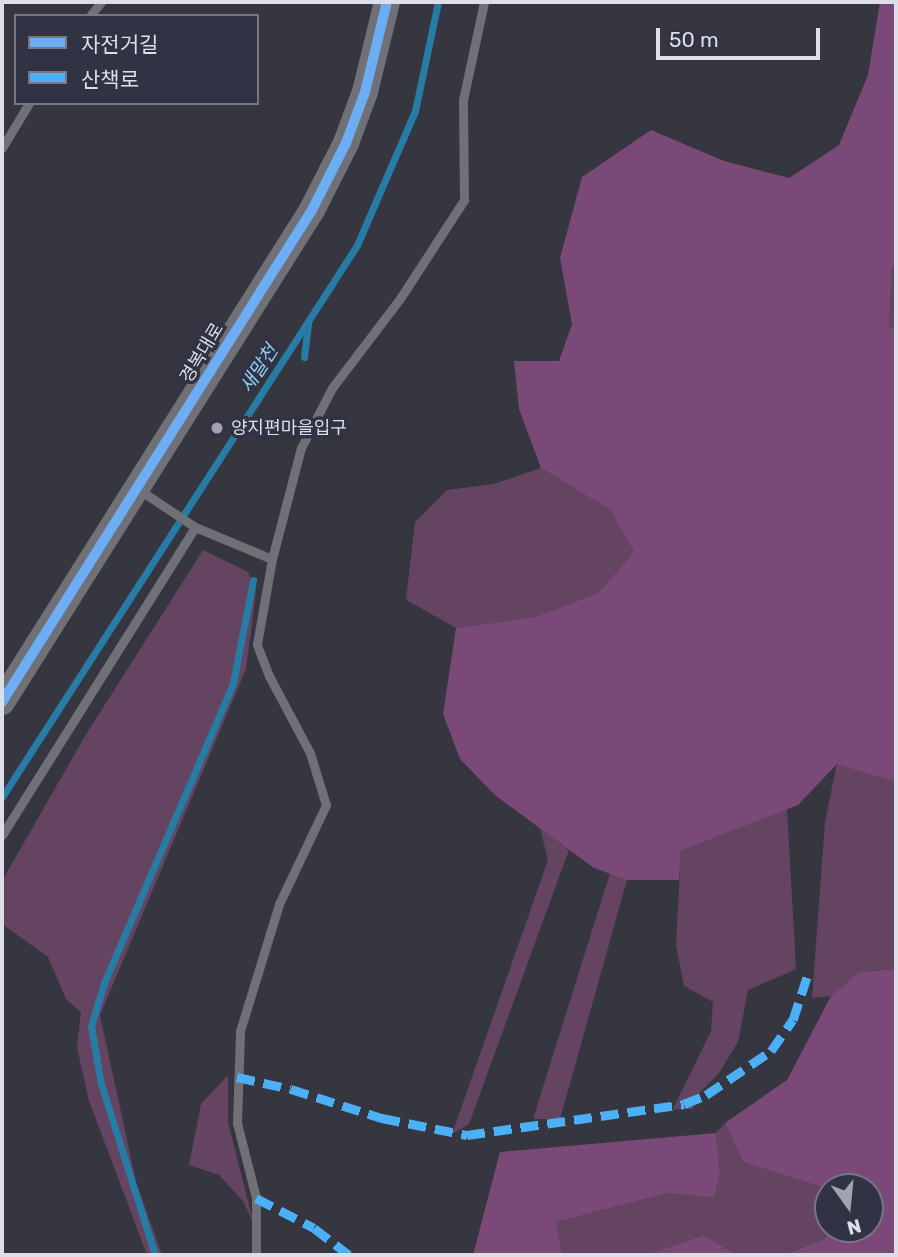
<!DOCTYPE html>
<meta charset="utf-8">
<style>
body{margin:0}
#map{position:relative;width:898px;height:1257px;overflow:hidden;background:#35363f;font-family:Rubik,"Noto Sans KR",sans-serif}
div>[style]{position:absolute}
.green>*{inset:0;background:#654462}
.forest>*{inset:0;background:#7b4977}
.stream>*{height:7px;margin:-3.5px;padding:0 3.5px;transform-origin:3.5px;border-radius:3.5px;background:#267ca4}
.lane>*{height:9px;margin:-4.5px;padding:0 4.5px;transform-origin:4.5px;border-radius:4.5px;background:#707077}
.secondary>*{height:26px;margin:-13px;padding:0 13px;transform-origin:13px;border-radius:13px;background:#707077}
.quiet>*{height:9px;margin-top:-4.5px;transform-origin:0;background:repeating-linear-gradient(90deg,#4cb0f7 0 18px,transparent 0 27px)}
.cycleway>*{height:10px;margin:-5px;padding:0 5px;transform-origin:5px;border-radius:5px;background:#6dadf4}
.dots>*{width:19px;height:19px;translate:-50% -50%;box-sizing:border-box;border:4px solid #313243;border-radius:50%}
span{translate:-50% -50%;white-space:nowrap;text-align:center;line-height:1.15;-webkit-text-stroke:7px #313243;paint-order:stroke}
.street-label{font-size:18px;color:#dddee8}
.poi-label{font-size:18px;color:#dddee8}
.left{translate:0 -50%;text-align:left}
.water-label{font-size:19px;color:#8dcef1;font-style:italic}
.frame{position:absolute;inset:0;border:4px solid #dddee8;pointer-events:none}
.legend{position:absolute;left:14px;top:14px;width:245px;height:91px;box-sizing:border-box;background:#313243;border:2px solid #767785;margin:0;padding:9px 12px;list-style:none;font-size:21px;color:#dddee8}
.legend li{display:flex;align-items:center;gap:14px;height:35px}
.legend b{width:35px;border:2px solid #767785}
.north{position:absolute;left:814px;top:1173px;width:70px;height:70px;box-sizing:border-box;background:#313243;border:2px solid #767785;border-radius:50%;rotate:165deg;font-size:19px;font-weight:700;line-height:28px;text-align:center;color:#dddee8}
.north::after{content:'';display:block;margin:auto;width:24px;height:32px;background:#a2a3ad;clip-path:polygon(50% 0,100% 100%,50% 72%,0 100%)}
.scale{position:absolute;left:656px;top:28px;width:164px;height:32px;box-sizing:border-box;border:4px solid #dddee8;border-top:0;padding-left:9px;font-size:21px;line-height:24px;white-space:nowrap;color:#dddee8;-webkit-text-stroke:5px #313243;paint-order:stroke}
</style>
<div id="map">
<div class="green">
<div style="clip-path:polygon(896px 265px,896px 329px,889px 328px,892px 267px)"></div>
<div style="clip-path:polygon(541px 468px,610px 510px,634px 552px,598px 593px,535px 617px,456px 628px,406px 600px,415px 522px,447px 490px,494px 484px)"></div>
<div style="clip-path:polygon(203px 550px,248px 572px,256px 592px,246px 669px,100px 1015px,136px 1182px,162px 1255px,147px 1255px,89px 1101px,77px 1047px,81px 1012px,66px 999px,48px 957px,2px 924px,2px 881px,85px 736px)"></div>
<div style="clip-path:polygon(837px 763px,896px 782px,896px 969px,859px 972px,831px 996px,812px 998px,825px 822px)"></div>
<div style="clip-path:polygon(787px 809px,796px 969px,748px 990px,738px 1042px,719px 1073px,694px 1099px,693px 1109px,673px 1109px,711px 1031px,713px 1002px,684px 986px,676px 945px,681px 851px)"></div>
<div style="clip-path:polygon(540px 828px,569px 850px,469px 1124px,452px 1134px,548px 860px)"></div>
<div style="clip-path:polygon(610px 873px,627px 880px,560px 1119px,533px 1119px)"></div>
<div style="clip-path:polygon(228px 1075px,228px 1122px,254px 1225px,243px 1201px,219px 1175px,189px 1165px,201px 1104px)"></div>
<div style="clip-path:polygon(725px 1123px,743px 1162px,828px 1189px,828px 1229px,832px 1229px,824px 1239px,784px 1255px,737px 1255px,704px 1235px,646px 1255px,562px 1255px,556px 1222px,668px 1193px,715px 1198px,720px 1171px,716px 1133px)"></div>
</div>
<div class="forest">
<div style="clip-path:polygon(880px 2px,896px 2px,896px 265px,892px 267px,889px 327px,896px 329px,896px 782px,837px 764px,798px 805px,681px 851px,679px 880px,627px 880px,594px 868px,496px 796px,460px 759px,443px 714px,456px 628px,535px 617px,598px 593px,634px 552px,610px 510px,541px 468px,519px 409px,514px 361px,559px 361px,572px 324px,560px 258px,582px 177px,651px 130px,724px 161px,789px 178px,839px 145px,868px 75px)"></div>
<div style="clip-path:polygon(896px 969px,896px 1255px,784px 1255px,824px 1239px,832px 1229px,870px 1229px,870px 1187px,828px 1189px,743px 1162px,725px 1123px,787px 1080px,831px 996px,859px 972px)"></div>
<div style="clip-path:polygon(716px 1133px,720px 1171px,715px 1198px,668px 1193px,556px 1222px,562px 1255px,473px 1255px,500px 1152px)"></div>
<div style="clip-path:polygon(704px 1235px,737px 1255px,646px 1255px)"></div>
</div>
<div class="stream">
<div style="left:304px;top:357px;width:34px;rotate:-83deg"></div>
<div style="left:2px;top:797px;width:656px;rotate:-57.25deg"></div>
<div style="left:357px;top:245px;width:146px;rotate:-66.6deg"></div>
<div style="left:415px;top:111px;width:111px;rotate:-78.1deg"></div>
<div style="left:155px;top:1255px;width:179px;rotate:-107.5deg"></div>
<div style="left:101px;top:1084px;width:59px;rotate:-99.8deg"></div>
<div style="left:91px;top:1026px;width:45px;rotate:-73.2deg"></div>
<div style="left:104px;top:983px;width:327px;rotate:-66.7deg"></div>
<div style="left:233px;top:683px;width:105px;rotate:-79deg"></div>
</div>
<div class="lane">
<div style="left:90px;top:16px;width:18px;rotate:-52deg"></div>
<div style="left:2px;top:148px;width:52px;rotate:-59deg"></div>
<div style="left:138px;top:489px;width:69px;rotate:33.7deg"></div>
<div style="left:195px;top:527px;width:83px;rotate:22.6deg"></div>
<div style="left:2px;top:835px;width:363px;rotate:-57.9deg"></div>
<div style="left:256px;top:1255px;width:57px;rotate:-90deg"></div>
<div style="left:256px;top:1198px;width:77px;rotate:-104.2deg"></div>
<div style="left:237px;top:1123px;width:92px;rotate:-88.1deg"></div>
<div style="left:240px;top:1031px;width:133px;rotate:-72.9deg"></div>
<div style="left:279px;top:904px;width:110px;rotate:-64.6deg"></div>
<div style="left:326px;top:805px;width:54px;rotate:-107.1deg"></div>
<div style="left:310px;top:753px;width:87px;rotate:-118deg"></div>
<div style="left:269px;top:676px;width:34px;rotate:-111deg"></div>
<div style="left:257px;top:644px;width:86px;rotate:-80deg"></div>
<div style="left:272px;top:559px;width:115px;rotate:-75.4deg"></div>
<div style="left:301px;top:448px;width:68px;rotate:-62.7deg"></div>
<div style="left:332px;top:388px;width:114px;rotate:-52.8deg"></div>
<div style="left:401px;top:297px;width:116px;rotate:-57deg"></div>
<div style="left:464px;top:200px;width:100px;rotate:-90.6deg"></div>
<div style="left:463px;top:100px;width:100px;rotate:-77.9deg"></div>
</div>
<div class="secondary">
<div style="left:2px;top:702px;width:582px;rotate:-57.79deg"></div>
<div style="left:312px;top:210px;width:75px;rotate:-63.1deg"></div>
<div style="left:346px;top:143px;width:54px;rotate:-69.6deg"></div>
<div style="left:365px;top:92px;width:93px;rotate:-76.3deg"></div>
</div>
<div class="quiet">
<div style="left:237px;top:1077px;width:55px;rotate:12.5deg"></div>
<div style="left:291px;top:1089px;width:96px;rotate:17.7deg"></div>
<div style="left:382px;top:1118px;width:87px;rotate:11.3deg"></div>
<div style="left:467px;top:1135px;width:219px;rotate:-8.1deg"></div>
<div style="left:684px;top:1104px;width:24px;rotate:-22deg"></div>
<div style="left:706px;top:1095px;width:78px;rotate:-34.1deg"></div>
<div style="left:771px;top:1051px;width:38px;rotate:-55deg"></div>
<div style="left:793px;top:1020px;width:48px;rotate:-71.9deg"></div>
<div style="left:256px;top:1198px;width:65px;rotate:27.3deg"></div>
<div style="left:314px;top:1228px;width:44px;rotate:37.6deg"></div>
</div>
<div class="cycleway">
<div style="left:2px;top:702px;width:582px;rotate:-57.79deg"></div>
<div style="left:312px;top:210px;width:75px;rotate:-63.1deg"></div>
<div style="left:346px;top:143px;width:54px;rotate:-69.6deg"></div>
<div style="left:365px;top:92px;width:93px;rotate:-76.3deg"></div>
</div>
<div class="dots">
<div style="left:217px;top:428px;background:#a2a3ad"></div>
</div>
<div class="street-label">
<span style="left:202px;top:353px;rotate:-59deg">경복대로</span>
</div>
<div class="poi-label">
<span class="left" style="left:231px;top:428px">양지편마을입구</span>
</div>
<div class="water-label">
<span style="left:259px;top:369px;rotate:-57deg">새말천</span>
</div>
<div class="frame"></div>
<ul class="legend">
<li><b style="height:9px;background:#6dadf4"></b>자전거길</li>
<li><b style="height:9px;background:#4cb0f7"></b>산책로</li>
</ul>
<div class="north">N</div>
<div class="scale">50 m</div>
</div>
